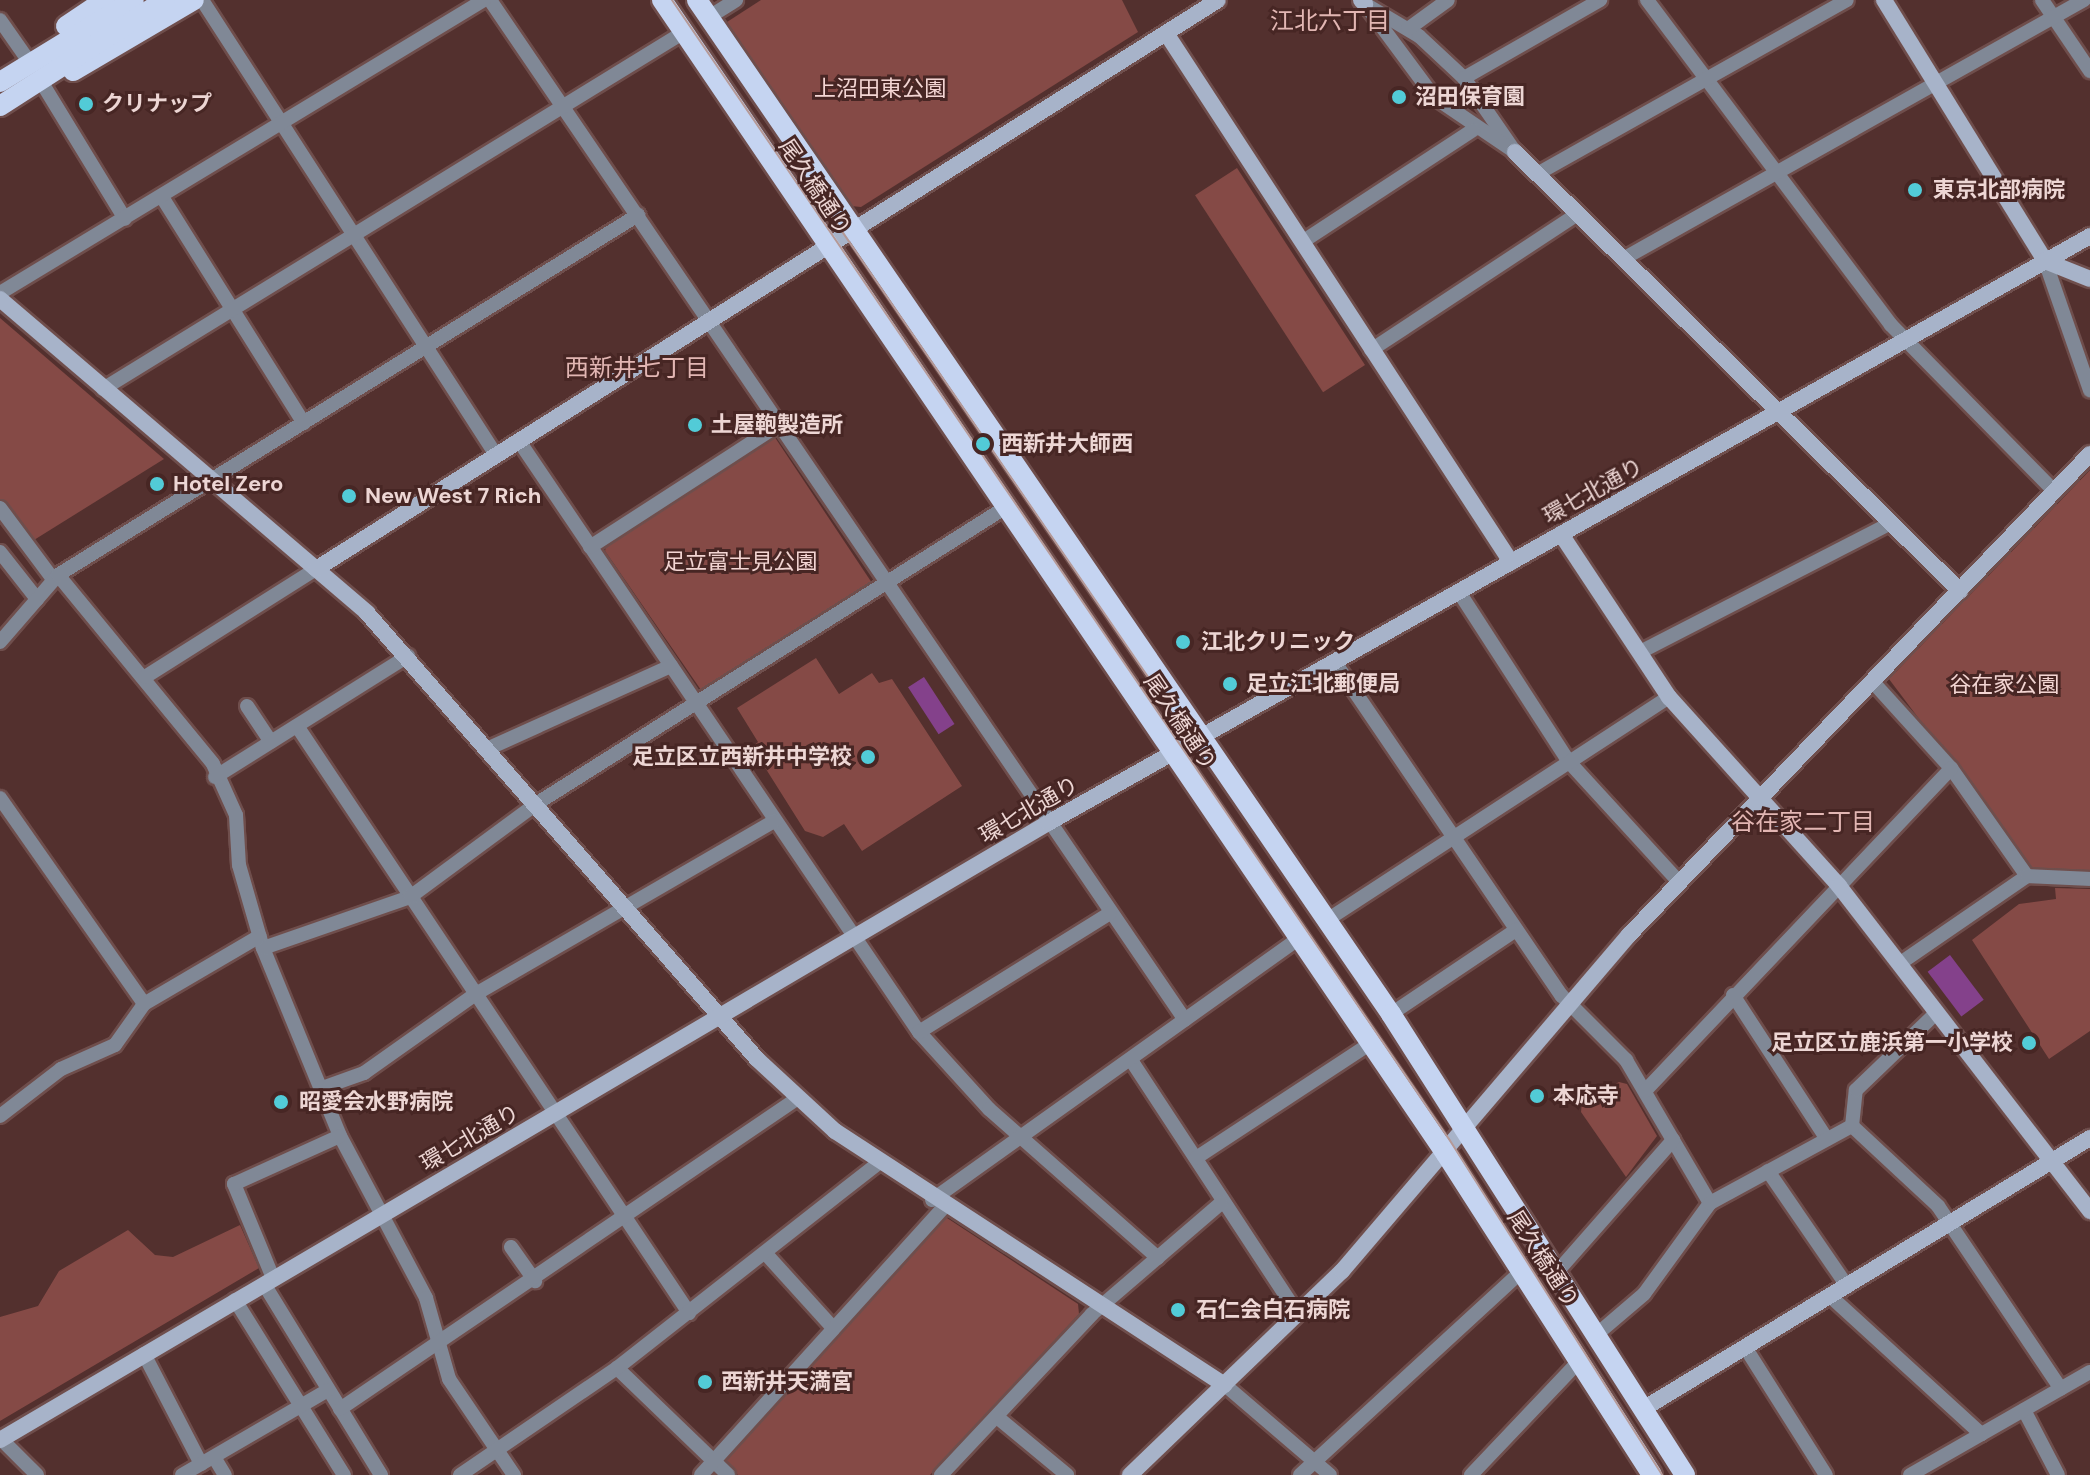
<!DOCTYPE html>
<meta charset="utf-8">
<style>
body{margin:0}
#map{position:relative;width:2090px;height:1475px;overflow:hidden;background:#53302e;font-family:"DM Sans","Noto Sans JP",sans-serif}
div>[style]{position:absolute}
.green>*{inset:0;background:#854a46;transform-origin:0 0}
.water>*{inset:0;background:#84418b;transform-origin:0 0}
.roads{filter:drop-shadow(2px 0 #6f4e4c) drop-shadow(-2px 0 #6f4e4c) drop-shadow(0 2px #6f4e4c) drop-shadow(0 -2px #6f4e4c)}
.street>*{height:14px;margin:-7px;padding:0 7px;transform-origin:7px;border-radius:7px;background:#808896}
.secondary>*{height:16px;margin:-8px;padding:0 8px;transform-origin:8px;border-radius:8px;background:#a7b3c9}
.primary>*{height:20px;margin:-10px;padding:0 10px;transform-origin:10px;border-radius:10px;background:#c5d4f1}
.tram>*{height:2px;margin:-1px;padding:0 1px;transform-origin:1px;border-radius:1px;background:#b59997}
.dots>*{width:22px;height:22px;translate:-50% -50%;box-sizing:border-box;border:4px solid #472624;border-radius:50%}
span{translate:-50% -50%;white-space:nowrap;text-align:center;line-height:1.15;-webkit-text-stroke:6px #472624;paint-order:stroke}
.park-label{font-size:22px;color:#f3d5d3}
.poi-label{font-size:22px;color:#edd6d4;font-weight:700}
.left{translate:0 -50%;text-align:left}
.right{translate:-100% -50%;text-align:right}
.street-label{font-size:22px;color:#edd6d4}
.neighbourhood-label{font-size:24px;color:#e2b6b3}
</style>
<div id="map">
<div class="green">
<div style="clip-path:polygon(761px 0,1122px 0,1138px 32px,861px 207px,851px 206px,727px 22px)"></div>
<div style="left:1237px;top:168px;width:235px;height:50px;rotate:57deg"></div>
<div style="clip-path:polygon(0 318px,164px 459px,34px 540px,0 499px)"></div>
<div style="clip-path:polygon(774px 436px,872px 583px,701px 690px,605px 551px,607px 542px)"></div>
<div style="clip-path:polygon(2090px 470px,2090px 871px,2032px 869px,1889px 679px)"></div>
<div style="clip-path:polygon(816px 658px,839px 694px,872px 673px,879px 683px,892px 679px,962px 786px,862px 851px,844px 824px,823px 837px,805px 831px,752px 747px,758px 742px,737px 708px)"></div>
<div style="clip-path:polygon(2055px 888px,2090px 889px,2090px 1031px,2049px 1059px,1972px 940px,2019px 904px,2056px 899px)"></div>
<div style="clip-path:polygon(1619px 1082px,1627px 1084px,1657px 1136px,1626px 1177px,1581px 1112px,1582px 1102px)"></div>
<div style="clip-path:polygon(944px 1216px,1078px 1304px,1079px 1314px,930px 1475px,738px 1475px,718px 1459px)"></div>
<div style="clip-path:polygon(240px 1225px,259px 1268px,0 1421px,0 1317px,38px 1306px,59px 1271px,128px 1230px,155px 1255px,173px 1257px)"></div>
</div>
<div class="water">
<div style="left:924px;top:677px;width:56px;height:19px;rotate:57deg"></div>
<div style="left:1950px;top:955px;width:56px;height:28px;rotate:53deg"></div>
</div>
<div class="roads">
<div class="street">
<div style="left:202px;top:0;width:542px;rotate:57.13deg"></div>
<div style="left:490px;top:0;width:1234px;rotate:55.73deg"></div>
<div style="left:1647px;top:0;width:406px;rotate:53.1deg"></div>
<div style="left:1891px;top:325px;width:234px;rotate:45.5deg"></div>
<div style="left:2042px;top:0;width:86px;rotate:55.9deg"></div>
<div style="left:1365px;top:4px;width:63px;rotate:30.7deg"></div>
<div style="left:1419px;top:36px;width:62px;rotate:43deg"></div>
<div style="left:1464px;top:78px;width:90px;rotate:55.4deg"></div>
<div style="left:1515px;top:152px;width:98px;rotate:-145.8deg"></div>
<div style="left:1434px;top:97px;width:116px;rotate:-126.6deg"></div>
<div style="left:709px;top:17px;width:32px;rotate:-32deg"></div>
<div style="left:0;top:20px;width:49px;rotate:55deg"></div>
<div style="left:1408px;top:29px;width:49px;rotate:-35.9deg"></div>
<div style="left:1464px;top:78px;width:157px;rotate:-29.8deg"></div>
<div style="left:42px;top:83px;width:159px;rotate:58.6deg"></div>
<div style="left:1537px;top:174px;width:355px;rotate:-29.3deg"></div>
<div style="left:162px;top:197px;width:267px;rotate:57.9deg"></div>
<div style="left:1302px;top:242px;width:204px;rotate:-33.2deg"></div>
<div style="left:1623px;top:259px;width:529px;rotate:-29.33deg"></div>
<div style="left:2045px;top:261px;width:137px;rotate:70.8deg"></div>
<div style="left:0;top:293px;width:566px;rotate:-31.19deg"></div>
<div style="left:1371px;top:350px;width:247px;rotate:-33.4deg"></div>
<div style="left:103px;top:389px;width:682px;rotate:-31.57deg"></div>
<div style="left:519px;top:441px;width:714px;rotate:55.91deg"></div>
<div style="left:919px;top:1032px;width:104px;rotate:47.7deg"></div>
<div style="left:989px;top:1109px;width:225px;rotate:41.4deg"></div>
<div style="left:0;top:508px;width:89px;rotate:53.3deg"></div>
<div style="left:590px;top:547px;width:226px;rotate:-32.9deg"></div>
<div style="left:0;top:552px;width:60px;rotate:51.8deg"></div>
<div style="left:58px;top:575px;width:244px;rotate:50.6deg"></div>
<div style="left:213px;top:764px;width:56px;rotate:65.7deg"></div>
<div style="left:236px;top:815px;width:50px;rotate:86.6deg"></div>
<div style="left:239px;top:865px;width:86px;rotate:73.9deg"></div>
<div style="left:263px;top:948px;width:203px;rotate:67.7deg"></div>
<div style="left:340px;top:1136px;width:183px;rotate:62deg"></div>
<div style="left:426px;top:1298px;width:84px;rotate:74.1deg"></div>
<div style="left:449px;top:1379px;width:116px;rotate:55.9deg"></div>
<div style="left:1459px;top:592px;width:202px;rotate:57.1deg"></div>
<div style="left:1569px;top:762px;width:163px;rotate:47.5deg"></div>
<div style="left:0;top:642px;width:89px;rotate:-49.1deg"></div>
<div style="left:58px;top:575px;width:683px;rotate:-31.83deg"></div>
<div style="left:1640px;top:652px;width:282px;rotate:-27.2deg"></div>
<div style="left:1334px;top:661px;width:405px;rotate:55.8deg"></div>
<div style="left:1562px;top:996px;width:91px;rotate:45deg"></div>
<div style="left:1626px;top:1060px;width:166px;rotate:59.6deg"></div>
<div style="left:145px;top:677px;width:202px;rotate:-32.3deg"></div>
<div style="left:1872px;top:681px;width:118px;rotate:47.8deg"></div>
<div style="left:1951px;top:768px;width:132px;rotate:54.9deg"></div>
<div style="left:247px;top:706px;width:43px;rotate:56.3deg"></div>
<div style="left:297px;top:726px;width:706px;rotate:56.26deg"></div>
<div style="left:487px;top:749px;width:202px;rotate:-24.3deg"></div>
<div style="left:215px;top:777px;width:228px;rotate:-32.1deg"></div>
<div style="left:0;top:798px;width:251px;rotate:55deg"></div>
<div style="left:1327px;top:920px;width:408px;rotate:-33.1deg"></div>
<div style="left:263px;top:948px;width:156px;rotate:-19.1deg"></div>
<div style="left:410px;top:897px;width:157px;rotate:-36.4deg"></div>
<div style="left:536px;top:804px;width:552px;rotate:-32.28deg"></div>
<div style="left:1899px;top:964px;width:155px;rotate:-34.5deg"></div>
<div style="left:2027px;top:876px;width:63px;rotate:2.7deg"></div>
<div style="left:1733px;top:995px;width:172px;rotate:56.9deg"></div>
<div style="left:1391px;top:1014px;width:151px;rotate:-33.9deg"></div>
<div style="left:919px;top:1032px;width:225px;rotate:-31.9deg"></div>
<div style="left:1131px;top:1060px;width:304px;rotate:56.7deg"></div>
<div style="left:322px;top:1088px;width:45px;rotate:-19.7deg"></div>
<div style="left:364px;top:1073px;width:135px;rotate:-35.3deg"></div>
<div style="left:474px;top:995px;width:347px;rotate:-30.1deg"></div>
<div style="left:1645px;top:1091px;width:445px;rotate:-46.5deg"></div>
<div style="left:0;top:1116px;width:77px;rotate:-37.6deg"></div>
<div style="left:61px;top:1069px;width:59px;rotate:-24deg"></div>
<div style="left:115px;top:1045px;width:50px;rotate:-54.7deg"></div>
<div style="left:144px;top:1004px;width:134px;rotate:-30.4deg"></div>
<div style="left:1852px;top:1126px;width:117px;rotate:42.9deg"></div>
<div style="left:1938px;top:1206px;width:220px;rotate:56.1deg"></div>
<div style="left:1196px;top:1158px;width:209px;rotate:-33.3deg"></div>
<div style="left:1768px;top:1171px;width:140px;rotate:55.5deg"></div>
<div style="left:932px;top:1200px;width:450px;rotate:-35.5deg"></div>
<div style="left:511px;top:1247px;width:42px;rotate:54.8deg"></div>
<div style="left:766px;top:1254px;width:100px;rotate:47.8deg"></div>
<div style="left:1557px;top:1272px;width:176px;rotate:-48.7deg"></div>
<div style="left:273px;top:1278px;width:102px;rotate:-112.5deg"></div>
<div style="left:234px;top:1184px;width:116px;rotate:-24.4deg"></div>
<div style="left:264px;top:1284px;width:224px;rotate:58.5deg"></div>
<div style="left:1830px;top:1296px;width:205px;rotate:42.4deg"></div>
<div style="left:235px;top:1300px;width:206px;rotate:58.1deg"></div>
<div style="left:1596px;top:1335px;width:63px;rotate:-40.5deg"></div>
<div style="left:1644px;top:1294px;width:112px;rotate:-54deg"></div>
<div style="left:1710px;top:1203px;width:162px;rotate:-28.5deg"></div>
<div style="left:1852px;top:1126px;width:36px;rotate:-84deg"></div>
<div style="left:1856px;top:1090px;width:111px;rotate:-43.9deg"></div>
<div style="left:1745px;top:1347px;width:151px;rotate:57.7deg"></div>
<div style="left:144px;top:1354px;width:124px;rotate:62.6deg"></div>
<div style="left:617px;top:1368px;width:154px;rotate:43.9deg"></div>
<div style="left:1225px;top:1385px;width:138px;rotate:40.6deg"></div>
<div style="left:340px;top:1409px;width:554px;rotate:-34.18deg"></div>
<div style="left:2024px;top:1410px;width:73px;rotate:62.4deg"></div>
<div style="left:997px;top:1417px;width:91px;rotate:39.6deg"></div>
<div style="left:1px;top:1439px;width:51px;rotate:45deg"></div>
<div style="left:214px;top:1457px;width:21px;rotate:59deg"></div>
<div style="left:182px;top:1475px;width:169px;rotate:-30.2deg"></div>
<div style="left:460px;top:1475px;width:190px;rotate:-34.3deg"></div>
<div style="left:617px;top:1368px;width:332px;rotate:-38.1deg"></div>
<div style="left:701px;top:1475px;width:360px;rotate:-47.8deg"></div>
<div style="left:941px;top:1475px;width:221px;rotate:-46.8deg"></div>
<div style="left:1092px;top:1314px;width:170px;rotate:-40.7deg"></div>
<div style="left:1300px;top:1475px;width:301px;rotate:-42.6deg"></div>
<div style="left:1471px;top:1475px;width:157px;rotate:-46.5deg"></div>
<div style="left:1910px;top:1475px;width:207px;rotate:-29.8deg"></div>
</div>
<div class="secondary">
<div style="left:1361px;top:0;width:6px;rotate:45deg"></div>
<div style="left:1884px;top:0;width:307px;rotate:58.3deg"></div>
<div style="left:2045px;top:261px;width:48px;rotate:21.8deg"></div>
<div style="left:1166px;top:33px;width:632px;rotate:56.89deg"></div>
<div style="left:1515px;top:152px;width:625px;rotate:44.61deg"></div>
<div style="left:0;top:299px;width:483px;rotate:40.5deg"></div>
<div style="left:367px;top:613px;width:592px;rotate:48.83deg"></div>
<div style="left:757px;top:1059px;width:106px;rotate:42.7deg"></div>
<div style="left:835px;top:1131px;width:465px;rotate:33.1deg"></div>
<div style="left:1561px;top:534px;width:196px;rotate:56.5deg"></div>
<div style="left:1669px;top:697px;width:254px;rotate:48deg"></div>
<div style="left:1839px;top:886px;width:411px;rotate:52.3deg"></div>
<div style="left:316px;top:569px;width:1066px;rotate:-32.24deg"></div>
<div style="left:1643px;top:1409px;width:523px;rotate:-31.23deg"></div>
<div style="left:0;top:1440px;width:1216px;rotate:-30.49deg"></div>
<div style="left:1048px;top:823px;width:1196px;rotate:-29.39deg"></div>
<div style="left:1130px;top:1475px;width:294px;rotate:-43.9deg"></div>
<div style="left:1342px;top:1271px;width:442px;rotate:-49.5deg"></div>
<div style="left:1629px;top:935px;width:666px;rotate:-46.22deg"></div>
</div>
<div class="primary">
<div style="left:662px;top:0;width:1395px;rotate:55.81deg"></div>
<div style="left:1446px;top:1154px;width:381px;rotate:57.3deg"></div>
<div style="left:697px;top:0;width:1229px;rotate:55.61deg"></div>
<div style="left:1391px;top:1014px;width:547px;rotate:57.47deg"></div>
<div style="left:66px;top:26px;width:47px;rotate:-33.7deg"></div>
<div style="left:73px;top:71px;width:140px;rotate:-30.4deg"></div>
<div style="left:0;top:82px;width:157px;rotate:-31.5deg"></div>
<div style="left:0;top:106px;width:196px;rotate:-32.7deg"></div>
</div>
</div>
<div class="tram">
<div style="left:672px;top:0;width:1379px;rotate:55.7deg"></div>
<div style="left:1449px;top:1139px;width:398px;rotate:57.6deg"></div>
<div style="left:817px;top:195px;width:620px;rotate:55.52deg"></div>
</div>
<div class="dots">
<div style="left:1399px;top:97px;background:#52cbd7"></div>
<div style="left:86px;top:104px;background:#52cbd7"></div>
<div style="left:1915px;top:190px;background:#52cbd7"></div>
<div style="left:695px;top:425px;background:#52cbd7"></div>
<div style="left:983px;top:444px;background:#52cbd7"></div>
<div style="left:157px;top:484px;background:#52cbd7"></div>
<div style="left:349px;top:496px;background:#52cbd7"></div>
<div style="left:1183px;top:642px;background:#52cbd7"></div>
<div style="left:1230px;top:684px;background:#52cbd7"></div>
<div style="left:868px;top:757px;background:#52cbd7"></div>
<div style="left:2029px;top:1043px;background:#52cbd7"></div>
<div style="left:1537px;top:1096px;background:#52cbd7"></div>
<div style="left:281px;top:1102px;background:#52cbd7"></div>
<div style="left:1178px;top:1310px;background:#52cbd7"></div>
<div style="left:705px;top:1382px;background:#52cbd7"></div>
</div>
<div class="park-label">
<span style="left:880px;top:89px">上沼田東公園</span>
<span style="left:740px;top:562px">足立富士見公園</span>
<span style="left:2004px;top:685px">谷在家公園</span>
</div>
<div class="poi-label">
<span class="left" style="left:1415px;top:97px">沼田保育園</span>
<span class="left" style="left:102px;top:104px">クリナップ</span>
<span class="left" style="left:1933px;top:190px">東京北部病院</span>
<span class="left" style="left:711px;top:425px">土屋鞄製造所</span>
<span class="left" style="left:1001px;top:444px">西新井大師西</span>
<span class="left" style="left:173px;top:484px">Hotel Zero</span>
<span class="left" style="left:365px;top:496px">New West 7 Rich</span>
<span class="left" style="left:1201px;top:642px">江北クリニック</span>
<span class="left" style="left:1246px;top:684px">足立江北郵便局</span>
<span class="right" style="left:852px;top:757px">足立区立西新井中学校</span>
<span class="right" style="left:2013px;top:1043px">足立区立鹿浜第一小学校</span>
<span class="left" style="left:1553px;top:1096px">本応寺</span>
<span class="left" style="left:299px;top:1102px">昭愛会水野病院</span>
<span class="left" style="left:1196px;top:1310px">石仁会白石病院</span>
<span class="left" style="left:721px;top:1382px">西新井天満宮</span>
</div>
<div class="street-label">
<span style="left:815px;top:187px;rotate:56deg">尾久橋通り</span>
<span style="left:1593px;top:491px;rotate:-29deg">環七北通り</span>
<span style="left:1180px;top:722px;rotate:56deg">尾久橋通り</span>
<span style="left:1029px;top:810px;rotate:-30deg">環七北通り</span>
<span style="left:470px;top:1138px;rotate:-30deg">環七北通り</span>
<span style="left:1543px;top:1259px;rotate:57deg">尾久橋通り</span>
</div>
<div class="neighbourhood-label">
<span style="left:1330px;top:21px">江北六丁目</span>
<span style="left:637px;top:368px">西新井七丁目</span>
<span style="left:1803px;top:822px">谷在家二丁目</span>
</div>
</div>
